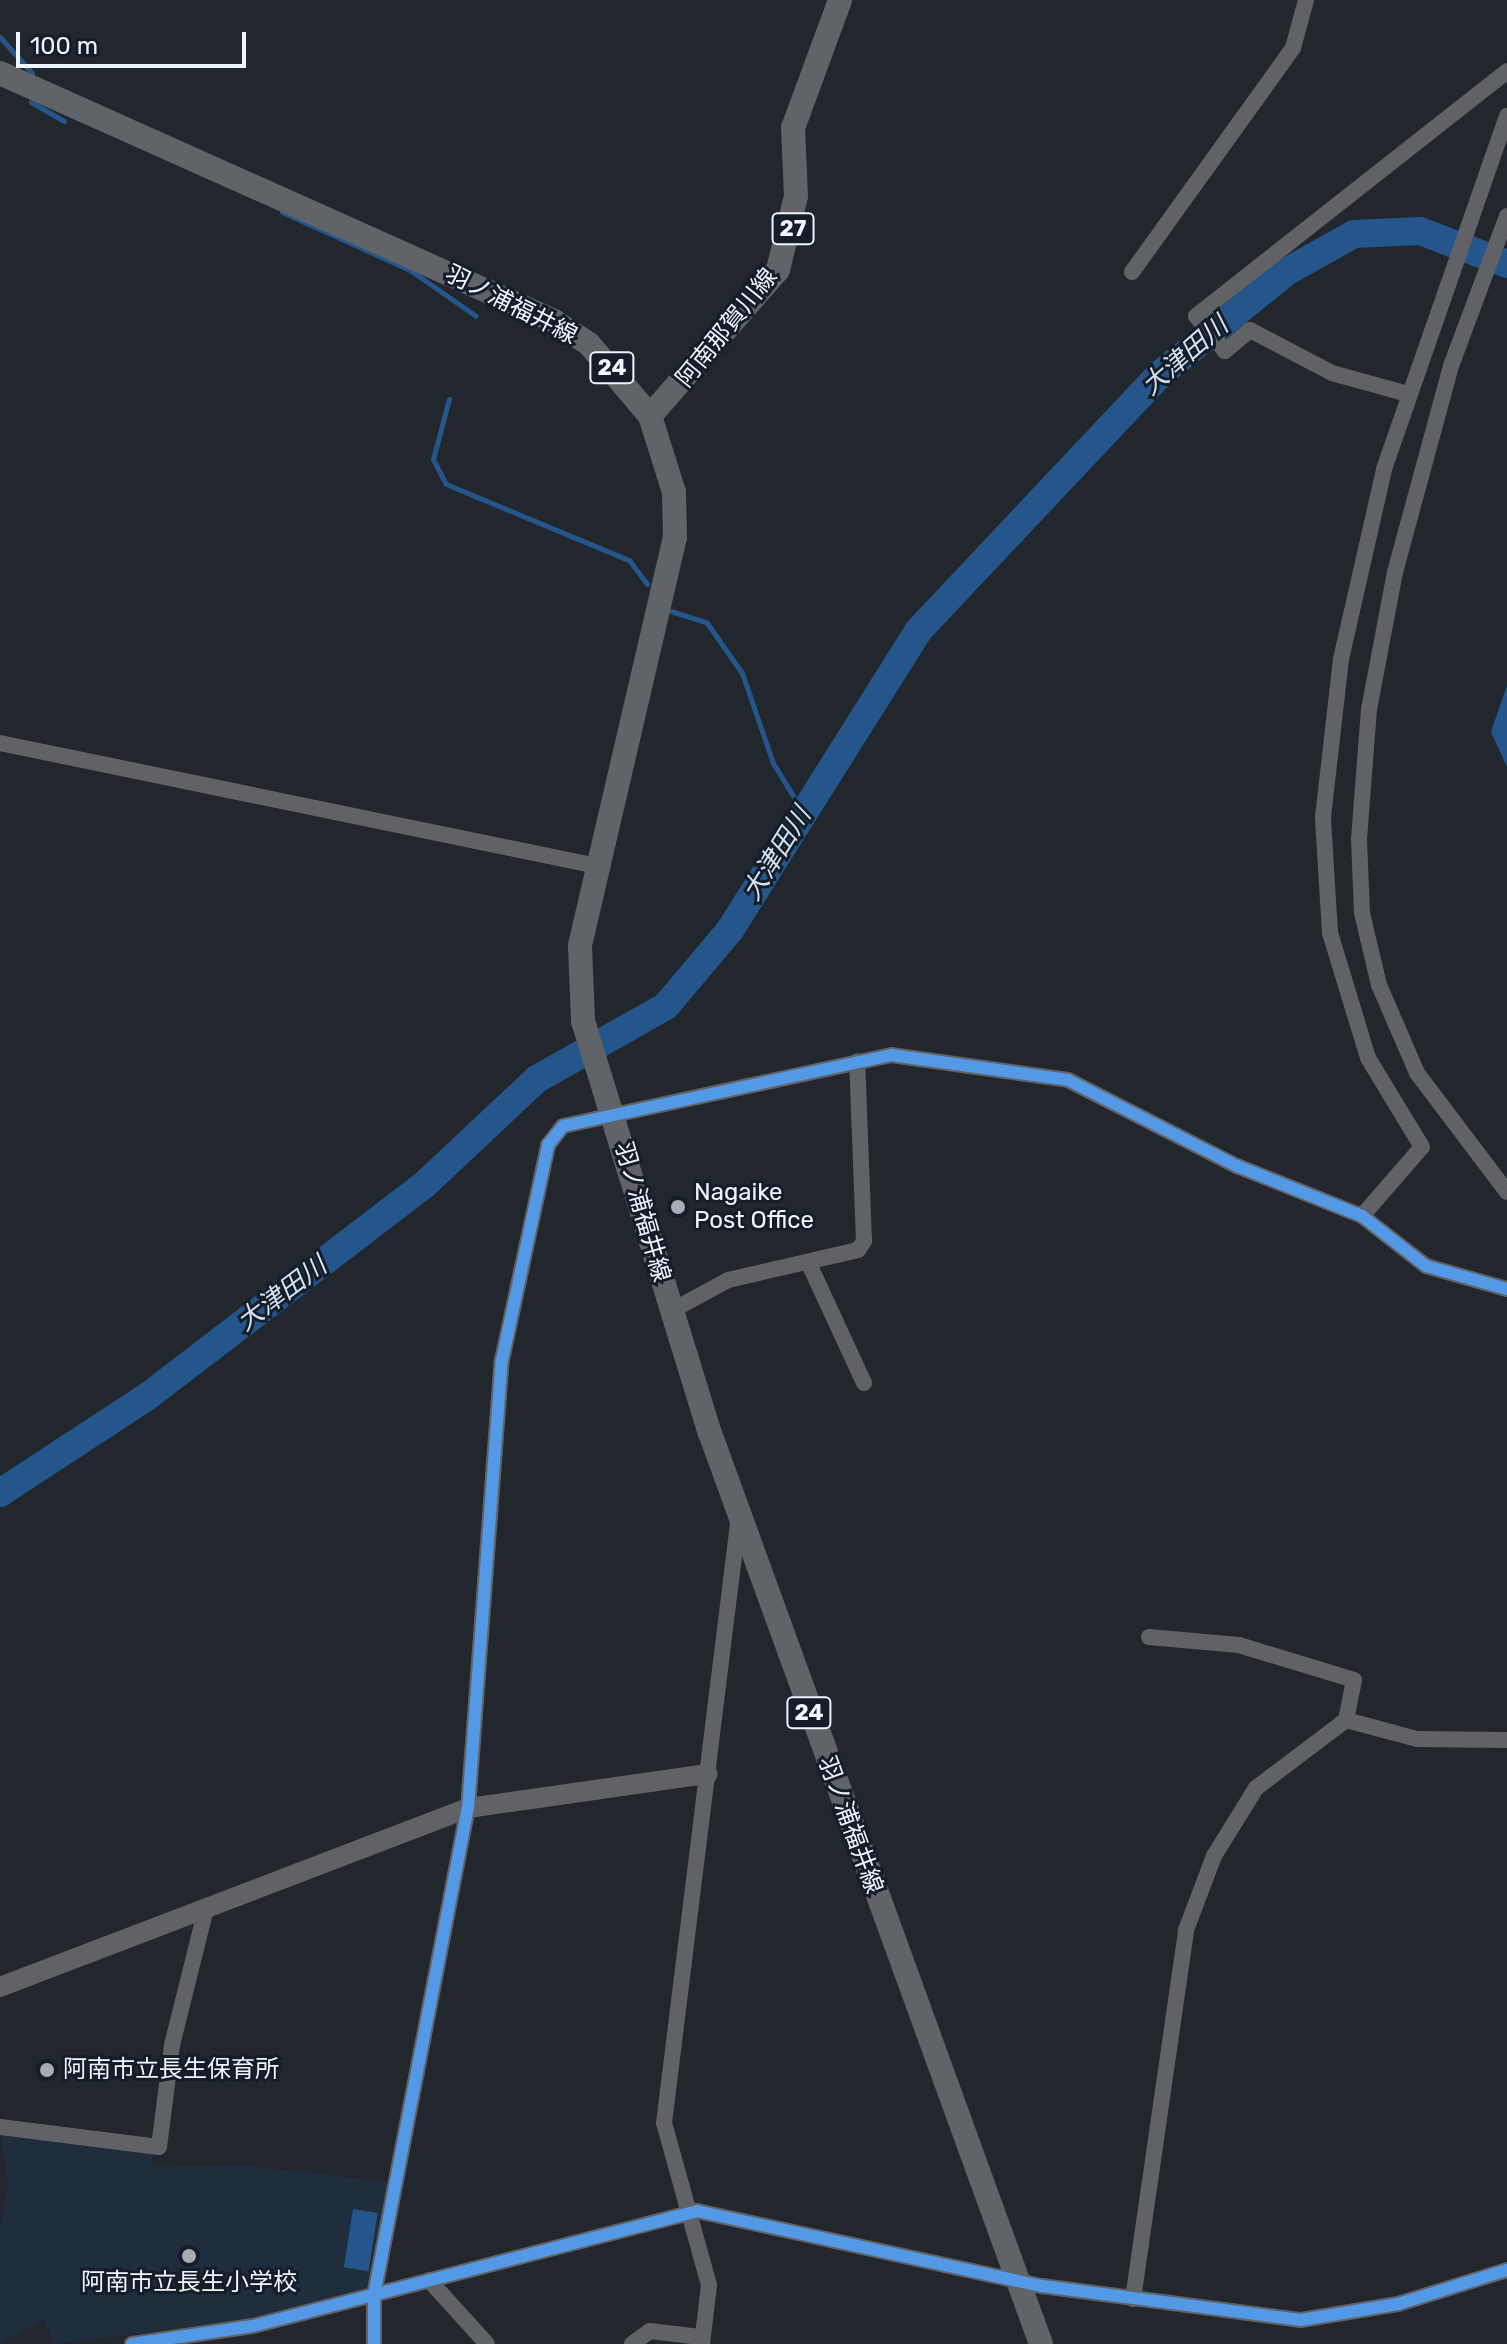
<!DOCTYPE html>
<meta charset="utf-8">
<style>
body{margin:0}
#map{position:relative;width:1507px;height:2344px;overflow:hidden;background:#22272d;font-family:Rubik,"Noto Sans JP",sans-serif}
div>[style]{position:absolute}
.built>*{inset:0;background:#202d3c}
.water>*{inset:0;background:#24568b;transform-origin:0 0}
.stream>*{height:5px;margin:-2.5px;padding:0 2.5px;transform-origin:2.5px;border-radius:2.5px;background:#24568b}
.river>*{height:28px;margin:-14px;padding:0 14px;transform-origin:14px;border-radius:14px;background:#24568b}
.minor>*{height:16px;margin:-8px;padding:0 8px;transform-origin:8px;border-radius:8px;background:#616265}
.tertiary>*{height:20px;margin:-10px;padding:0 10px;transform-origin:10px;border-radius:10px;background:#616265}
.primary>*{height:24px;margin:-12px;padding:0 12px;transform-origin:12px;border-radius:12px;background:#606368}
.cycleway>*{height:12px;margin:-6px;padding:0 6px;transform-origin:6px;border-radius:6px;background:#5399e6}
.dots>*{width:22px;height:22px;translate:-50% -50%;box-sizing:border-box;border:4px solid #141d28;border-radius:50%}
span{translate:-50% -50%;white-space:nowrap;text-align:center;line-height:1.15;-webkit-text-stroke:6px #141d28;paint-order:stroke}
.shield-label span{padding:2px 6px;background:#141d28;border:2px solid;border-radius:6px;-webkit-text-stroke-width:0}
.shield-label{font-size:22px;color:#eef5fc;font-weight:700}
.street-label{font-size:24px;color:#eef5fc}
.poi-label{font-size:24px;color:#eef5fc}
.left{translate:0 -50%;text-align:left}
.water-label{font-size:26px;color:#d4e2f3;font-style:italic}
.scale{position:absolute;left:16px;top:32px;width:230px;height:36px;box-sizing:border-box;border:4px solid #eef5fc;border-top:0;padding-left:10px;font-size:24px;line-height:28px;white-space:nowrap;color:#eef5fc;-webkit-text-stroke:6px #141d28;paint-order:stroke}
</style>
<div id="map">
<div class="built">
<div style="clip-path:polygon(0 2132px,154px 2150px,151px 2167px,242px 2165px,390px 2182px,372px 2283px,365px 2294px,242px 2321px,53px 2344px,45px 2319px,0 2343px,0 2230px,8px 2183px)"></div>
</div>
<div class="water">
<div style="clip-path:polygon(1507px 685px,1507px 767px,1491px 732px)"></div>
<div style="left:353px;top:2209px;width:25px;height:59px;rotate:9deg"></div>
</div>
<div class="stream">
<div style="left:0;top:37px;width:48px;rotate:48.4deg"></div>
<div style="left:31px;top:102px;width:38px;rotate:30deg"></div>
<div style="left:282px;top:212px;width:141px;rotate:24.4deg"></div>
<div style="left:410px;top:270px;width:80px;rotate:34.9deg"></div>
<div style="left:449px;top:399px;width:62px;rotate:104.9deg"></div>
<div style="left:433px;top:459px;width:28px;rotate:63deg"></div>
<div style="left:446px;top:484px;width:198px;rotate:22.6deg"></div>
<div style="left:629px;top:560px;width:30px;rotate:53deg"></div>
<div style="left:671px;top:611px;width:38px;rotate:18deg"></div>
<div style="left:707px;top:623px;width:61px;rotate:55deg"></div>
<div style="left:742px;top:673px;width:95px;rotate:71deg"></div>
<div style="left:773px;top:763px;width:57px;rotate:58.5deg"></div>
</div>
<div class="river">
<div style="left:0;top:1493px;width:177px;rotate:-33.2deg"></div>
<div style="left:148px;top:1396px;width:347px;rotate:-37.4deg"></div>
<div style="left:424px;top:1185px;width:155px;rotate:-43.2deg"></div>
<div style="left:537px;top:1079px;width:148px;rotate:-29.5deg"></div>
<div style="left:666px;top:1006px;width:99px;rotate:-49.9deg"></div>
<div style="left:730px;top:930px;width:353px;rotate:-57.8deg"></div>
<div style="left:918px;top:631px;width:352px;rotate:-46.7deg"></div>
<div style="left:1159px;top:375px;width:164px;rotate:-39deg"></div>
<div style="left:1286px;top:272px;width:78px;rotate:-29.2deg"></div>
<div style="left:1354px;top:234px;width:66px;rotate:-2.6deg"></div>
<div style="left:1420px;top:231px;width:93px;rotate:20.8deg"></div>
</div>
<div class="minor">
<div style="left:1507px;top:216px;width:160px;rotate:110.5deg"></div>
<div style="left:1451px;top:366px;width:213px;rotate:105.2deg"></div>
<div style="left:1395px;top:572px;width:139px;rotate:100.7deg"></div>
<div style="left:1369px;top:709px;width:130px;rotate:94.4deg"></div>
<div style="left:1359px;top:839px;width:74px;rotate:87.7deg"></div>
<div style="left:1362px;top:913px;width:74px;rotate:76.7deg"></div>
<div style="left:1379px;top:985px;width:96px;rotate:66.6deg"></div>
<div style="left:1417px;top:1073px;width:149px;rotate:52.9deg"></div>
<div style="left:1132px;top:272px;width:276px;rotate:-54.3deg"></div>
<div style="left:1293px;top:48px;width:50px;rotate:-74.8deg"></div>
<div style="left:1408px;top:394px;width:79px;rotate:-164.6deg"></div>
<div style="left:1332px;top:373px;width:93px;rotate:-152.3deg"></div>
<div style="left:1250px;top:330px;width:33px;rotate:140deg"></div>
<div style="left:1225px;top:351px;width:45px;rotate:-129.6deg"></div>
<div style="left:1196px;top:316px;width:396px;rotate:-38.2deg"></div>
<div style="left:0;top:743px;width:610px;rotate:11.64deg"></div>
<div style="left:1362px;top:1216px;width:91px;rotate:-49deg"></div>
<div style="left:1422px;top:1147px;width:104px;rotate:-121.2deg"></div>
<div style="left:1368px;top:1058px;width:131px;rotate:-106.9deg"></div>
<div style="left:1330px;top:933px;width:116px;rotate:-93.5deg"></div>
<div style="left:1323px;top:817px;width:159px;rotate:-83.5deg"></div>
<div style="left:1341px;top:659px;width:195px;rotate:-77.2deg"></div>
<div style="left:1384px;top:469px;width:374px;rotate:-70.8deg"></div>
<div style="left:810px;top:1266px;width:129px;rotate:65.2deg"></div>
<div style="left:671px;top:1311px;width:65px;rotate:-28.5deg"></div>
<div style="left:728px;top:1280px;width:133px;rotate:-13deg"></div>
<div style="left:858px;top:1250px;width:11px;rotate:-56deg"></div>
<div style="left:864px;top:1241px;width:180px;rotate:-92.2deg"></div>
<div style="left:1149px;top:1637px;width:90px;rotate:5.1deg"></div>
<div style="left:1239px;top:1645px;width:120px;rotate:16.9deg"></div>
<div style="left:1354px;top:1680px;width:41px;rotate:101.3deg"></div>
<div style="left:0;top:2127px;width:160px;rotate:7.2deg"></div>
<div style="left:159px;top:2147px;width:103px;rotate:-82.7deg"></div>
<div style="left:172px;top:2045px;width:136px;rotate:-76deg"></div>
<div style="left:429px;top:2280px;width:86px;rotate:47.8deg"></div>
<div style="left:1133px;top:2299px;width:373px;rotate:-81.8deg"></div>
<div style="left:1186px;top:1930px;width:79px;rotate:-69.3deg"></div>
<div style="left:1214px;top:1856px;width:80px;rotate:-58.3deg"></div>
<div style="left:1256px;top:1788px;width:113px;rotate:-37.1deg"></div>
<div style="left:1346px;top:1720px;width:73px;rotate:15deg"></div>
<div style="left:1417px;top:1739px;width:90px;rotate:0.6deg"></div>
<div style="left:132px;top:2344px;width:122px;rotate:-8.5deg"></div>
<div style="left:253px;top:2326px;width:459px;rotate:-14.5deg"></div>
<div style="left:697px;top:2211px;width:353px;rotate:12.3deg"></div>
<div style="left:1042px;top:2286px;width:261px;rotate:7.5deg"></div>
<div style="left:1301px;top:2320px;width:98px;rotate:-9.4deg"></div>
<div style="left:1398px;top:2304px;width:114px;rotate:-17.3deg"></div>
<div style="left:374px;top:2344px;width:49px;rotate:-90deg"></div>
<div style="left:374px;top:2295px;width:496px;rotate:-79.1deg"></div>
<div style="left:468px;top:1808px;width:449px;rotate:-85.7deg"></div>
<div style="left:502px;top:1360px;width:220px;rotate:-77.9deg"></div>
<div style="left:548px;top:1145px;width:24px;rotate:-52deg"></div>
<div style="left:563px;top:1126px;width:336px;rotate:-12.2deg"></div>
<div style="left:891px;top:1055px;width:179px;rotate:8deg"></div>
<div style="left:1068px;top:1080px;width:190px;rotate:27deg"></div>
<div style="left:1237px;top:1166px;width:135px;rotate:21.8deg"></div>
<div style="left:1362px;top:1216px;width:81px;rotate:38deg"></div>
<div style="left:1426px;top:1266px;width:84px;rotate:15.9deg"></div>
<div style="left:632px;top:2344px;width:22px;rotate:-36deg"></div>
<div style="left:650px;top:2331px;width:50px;rotate:6.8deg"></div>
<div style="left:702px;top:2344px;width:59px;rotate:-83.2deg"></div>
<div style="left:709px;top:2285px;width:168px;rotate:-105.5deg"></div>
<div style="left:664px;top:2123px;width:612px;rotate:-82.96deg"></div>
</div>
<div class="tertiary">
<div style="left:0;top:1987px;width:501px;rotate:-20.93deg"></div>
<div style="left:468px;top:1808px;width:242px;rotate:-8.1deg"></div>
</div>
<div class="primary">
<div style="left:0;top:73px;width:607px;rotate:24.12deg"></div>
<div style="left:554px;top:321px;width:42px;rotate:33.3deg"></div>
<div style="left:589px;top:344px;width:94px;rotate:49.7deg"></div>
<div style="left:650px;top:416px;width:80px;rotate:72.5deg"></div>
<div style="left:674px;top:492px;width:45px;rotate:88.7deg"></div>
<div style="left:675px;top:537px;width:420px;rotate:103.1deg"></div>
<div style="left:580px;top:946px;width:75px;rotate:87.7deg"></div>
<div style="left:583px;top:1021px;width:431px;rotate:72.9deg"></div>
<div style="left:710px;top:1433px;width:969px;rotate:70.03deg"></div>
<div style="left:650px;top:416px;width:194px;rotate:-48.8deg"></div>
<div style="left:778px;top:270px;width:76px;rotate:-76.3deg"></div>
<div style="left:796px;top:196px;width:68px;rotate:-92.5deg"></div>
<div style="left:793px;top:128px;width:136px;rotate:-69.8deg"></div>
</div>
<div class="cycleway">
<div style="left:132px;top:2344px;width:122px;rotate:-8.5deg"></div>
<div style="left:253px;top:2326px;width:459px;rotate:-14.5deg"></div>
<div style="left:697px;top:2211px;width:353px;rotate:12.3deg"></div>
<div style="left:1042px;top:2286px;width:261px;rotate:7.5deg"></div>
<div style="left:1301px;top:2320px;width:98px;rotate:-9.4deg"></div>
<div style="left:1398px;top:2304px;width:114px;rotate:-17.3deg"></div>
<div style="left:374px;top:2344px;width:49px;rotate:-90deg"></div>
<div style="left:374px;top:2295px;width:496px;rotate:-79.1deg"></div>
<div style="left:468px;top:1808px;width:449px;rotate:-85.7deg"></div>
<div style="left:502px;top:1360px;width:220px;rotate:-77.9deg"></div>
<div style="left:548px;top:1145px;width:24px;rotate:-52deg"></div>
<div style="left:563px;top:1126px;width:336px;rotate:-12.2deg"></div>
<div style="left:891px;top:1055px;width:179px;rotate:8deg"></div>
<div style="left:1068px;top:1080px;width:190px;rotate:27deg"></div>
<div style="left:1237px;top:1166px;width:135px;rotate:21.8deg"></div>
<div style="left:1362px;top:1216px;width:81px;rotate:38deg"></div>
<div style="left:1426px;top:1266px;width:84px;rotate:15.9deg"></div>
</div>
<div class="dots">
<div style="left:678px;top:1207px;background:#a7adb4"></div>
<div style="left:47px;top:2070px;background:#a7adb4"></div>
<div style="left:189px;top:2256px;background:#a7adb4"></div>
</div>
<div class="shield-label">
<span style="left:793px;top:229px">27</span>
<span style="left:612px;top:368px">24</span>
<span style="left:809px;top:1713px">24</span>
</div>
<div class="street-label">
<span style="left:511px;top:305px;rotate:27deg">羽ノ浦福井線</span>
<span style="left:727px;top:328px;rotate:-51deg">阿南那賀川線</span>
<span style="left:642px;top:1212px;rotate:74deg">羽ノ浦福井線</span>
<span style="left:850px;top:1825px;rotate:70deg">羽ノ浦福井線</span>
</div>
<div class="poi-label">
<span class="left" style="left:694px;top:1207px">Nagaike<br>Post Office</span>
<span class="left" style="left:63px;top:2070px">阿南市立長生保育所</span>
<span style="left:189px;top:2283px">阿南市立長生小学校</span>
</div>
<div class="water-label">
<span style="left:1185px;top:356px;rotate:-41deg">大津田川</span>
<span style="left:777px;top:854px;rotate:-58deg">大津田川</span>
<span style="left:282px;top:1294px;rotate:-37deg">大津田川</span>
</div>
<div class="scale">100 m</div>
</div>
